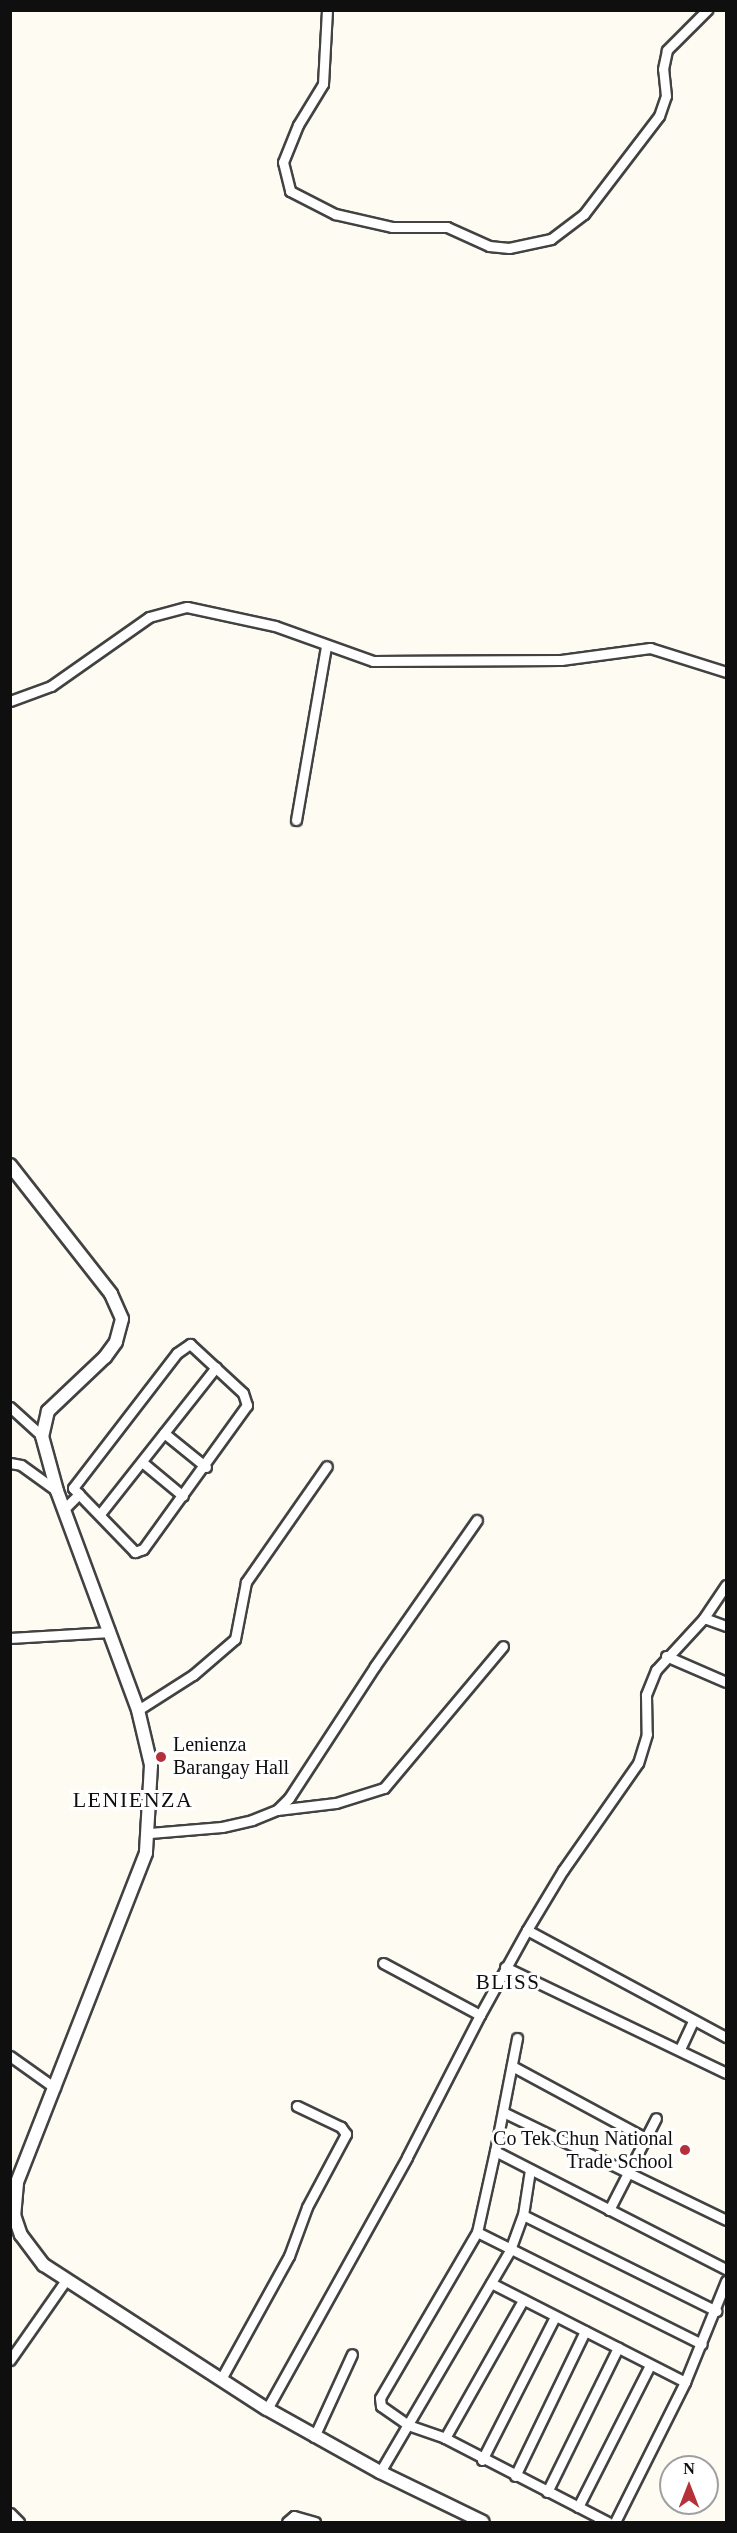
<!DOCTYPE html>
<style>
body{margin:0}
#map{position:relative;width:737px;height:2533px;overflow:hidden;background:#fefcf2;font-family:Georgia,serif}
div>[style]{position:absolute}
.roads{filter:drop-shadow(2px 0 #424242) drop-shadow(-2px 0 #424242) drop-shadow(0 2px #424242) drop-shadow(0 -2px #424242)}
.minor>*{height:9px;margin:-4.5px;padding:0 4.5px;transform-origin:4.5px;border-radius:4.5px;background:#fff}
.tertiary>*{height:12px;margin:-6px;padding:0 6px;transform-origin:6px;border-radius:6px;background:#fff}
.dots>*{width:16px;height:16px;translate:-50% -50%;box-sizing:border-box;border:3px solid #fff;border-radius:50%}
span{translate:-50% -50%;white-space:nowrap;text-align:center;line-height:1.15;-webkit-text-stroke:6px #fff;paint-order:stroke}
.poi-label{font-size:20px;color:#0f0f0f}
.left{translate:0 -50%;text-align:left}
.right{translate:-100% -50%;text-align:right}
.neighbourhood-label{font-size:21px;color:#0f0f0f;letter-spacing:1.5px}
.quarter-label{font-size:22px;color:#0f0f0f;letter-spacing:1.5px}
.frame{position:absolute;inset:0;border:12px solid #0f0f0f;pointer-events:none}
.north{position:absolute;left:659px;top:2455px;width:60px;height:60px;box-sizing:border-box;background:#fff;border:2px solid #9f9f9f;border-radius:50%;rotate:0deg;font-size:16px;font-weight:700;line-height:24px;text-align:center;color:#0f0f0f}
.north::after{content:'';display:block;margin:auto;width:21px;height:27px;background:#b63039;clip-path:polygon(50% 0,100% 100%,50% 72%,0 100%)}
</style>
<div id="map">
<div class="roads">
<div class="minor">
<div style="left:327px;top:10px;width:74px;rotate:93.1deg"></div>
<div style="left:323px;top:84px;width:48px;rotate:121.4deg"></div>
<div style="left:298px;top:125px;width:40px;rotate:112deg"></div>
<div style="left:283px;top:162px;width:30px;rotate:76deg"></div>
<div style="left:290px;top:191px;width:51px;rotate:27.1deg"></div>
<div style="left:335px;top:214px;width:58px;rotate:12.8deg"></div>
<div style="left:392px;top:227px;width:55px"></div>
<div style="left:447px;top:227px;width:46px;rotate:24.3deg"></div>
<div style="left:489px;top:246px;width:20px;rotate:6deg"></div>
<div style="left:509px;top:248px;width:43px;rotate:-12.1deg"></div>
<div style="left:551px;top:239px;width:41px;rotate:-37.1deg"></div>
<div style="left:584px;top:214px;width:123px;rotate:-52.6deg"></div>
<div style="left:659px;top:116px;width:21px;rotate:-71deg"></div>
<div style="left:666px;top:96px;width:27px;rotate:-96deg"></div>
<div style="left:663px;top:69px;width:19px;rotate:-78deg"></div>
<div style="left:667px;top:50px;width:57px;rotate:-45deg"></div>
<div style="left:10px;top:701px;width:44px;rotate:-20.1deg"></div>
<div style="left:51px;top:686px;width:120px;rotate:-35.1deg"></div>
<div style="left:149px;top:617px;width:39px;rotate:-15deg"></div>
<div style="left:187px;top:607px;width:90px;rotate:12.2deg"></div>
<div style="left:275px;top:626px;width:104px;rotate:19.7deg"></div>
<div style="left:373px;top:661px;width:188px;rotate:-0.3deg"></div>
<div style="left:561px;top:660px;width:90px;rotate:-7.7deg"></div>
<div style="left:650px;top:648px;width:80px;rotate:17.5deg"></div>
<div style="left:296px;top:820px;width:177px;rotate:-80.2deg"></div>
<div style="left:190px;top:1344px;width:72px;rotate:42.8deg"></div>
<div style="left:243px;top:1393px;width:13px;rotate:72deg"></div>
<div style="left:247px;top:1405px;width:178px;rotate:125.8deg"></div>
<div style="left:143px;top:1549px;width:9px;rotate:159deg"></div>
<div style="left:135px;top:1552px;width:89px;rotate:-134.1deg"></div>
<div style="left:73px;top:1488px;width:170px;rotate:-52.4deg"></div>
<div style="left:177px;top:1353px;width:16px;rotate:-35deg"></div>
<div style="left:10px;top:1407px;width:43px;rotate:42.2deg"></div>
<div style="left:164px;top:1433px;width:54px;rotate:39deg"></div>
<div style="left:142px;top:1462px;width:53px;rotate:39.7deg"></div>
<div style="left:10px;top:1463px;width:11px;rotate:10deg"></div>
<div style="left:21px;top:1465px;width:44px;rotate:35.8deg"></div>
<div style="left:65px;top:1508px;width:20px;rotate:-45deg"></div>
<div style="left:100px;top:1514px;width:187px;rotate:-51.7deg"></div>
<div style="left:726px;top:1585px;width:40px;rotate:124deg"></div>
<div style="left:704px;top:1618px;width:71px;rotate:132.7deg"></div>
<div style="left:656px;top:1670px;width:27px;rotate:112deg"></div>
<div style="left:646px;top:1695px;width:39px;rotate:89deg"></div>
<div style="left:647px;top:1734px;width:30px;rotate:107deg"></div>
<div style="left:638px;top:1763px;width:131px;rotate:125deg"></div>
<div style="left:563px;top:1870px;width:70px;rotate:121deg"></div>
<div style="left:527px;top:1930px;width:226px;rotate:28.3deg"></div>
<div style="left:704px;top:1618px;width:23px;rotate:20deg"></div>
<div style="left:10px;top:1638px;width:100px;rotate:-3.4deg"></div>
<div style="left:666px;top:1656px;width:65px;rotate:23.4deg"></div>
<div style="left:138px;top:1710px;width:65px;rotate:-32.5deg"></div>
<div style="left:193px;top:1675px;width:55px;rotate:-40.6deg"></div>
<div style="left:235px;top:1639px;width:58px;rotate:-79.1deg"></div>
<div style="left:246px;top:1582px;width:141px;rotate:-55.1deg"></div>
<div style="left:277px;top:1810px;width:59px;rotate:-6.8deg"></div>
<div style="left:336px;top:1803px;width:50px;rotate:-17.4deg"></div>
<div style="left:384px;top:1788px;width:185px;rotate:-50deg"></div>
<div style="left:150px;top:1833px;width:72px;rotate:-4.8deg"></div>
<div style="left:222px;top:1827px;width:31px;rotate:-13deg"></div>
<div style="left:252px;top:1820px;width:27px;rotate:-22deg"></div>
<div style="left:277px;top:1810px;width:17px;rotate:-45deg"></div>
<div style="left:289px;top:1798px;width:158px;rotate:-56.9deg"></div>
<div style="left:375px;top:1666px;width:178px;rotate:-55.1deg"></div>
<div style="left:505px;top:1967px;width:245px;rotate:25.6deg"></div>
<div style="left:480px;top:2015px;width:97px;rotate:-61.1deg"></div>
<div style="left:517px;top:2038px;width:115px;rotate:101deg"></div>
<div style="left:495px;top:2151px;width:259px;rotate:27.1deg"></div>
<div style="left:680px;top:2049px;width:31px;rotate:-65deg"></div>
<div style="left:10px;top:2056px;width:55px;rotate:35.4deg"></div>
<div style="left:512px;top:2066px;width:151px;rotate:28.4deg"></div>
<div style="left:503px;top:2112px;width:248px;rotate:25.8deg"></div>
<div style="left:495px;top:2151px;width:83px;rotate:102.5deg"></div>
<div style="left:477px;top:2232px;width:192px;rotate:120.3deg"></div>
<div style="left:380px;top:2398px;width:8px;rotate:83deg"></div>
<div style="left:381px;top:2406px;width:33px;rotate:35deg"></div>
<div style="left:408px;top:2425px;width:39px;rotate:19deg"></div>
<div style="left:445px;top:2438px;width:183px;rotate:27.3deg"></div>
<div style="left:609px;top:2210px;width:103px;rotate:-62.9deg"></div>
<div style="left:523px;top:2215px;width:216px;rotate:26.4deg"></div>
<div style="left:477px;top:2232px;width:251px;rotate:26.5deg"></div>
<div style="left:491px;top:2283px;width:218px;rotate:27deg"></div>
<div style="left:10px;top:2360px;width:98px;rotate:-55deg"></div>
<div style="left:221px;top:2379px;width:141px;rotate:-61.1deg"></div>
<div style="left:289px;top:2256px;width:52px;rotate:-69.8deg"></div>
<div style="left:307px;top:2207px;width:83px;rotate:-61.9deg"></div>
<div style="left:346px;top:2134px;width:9px;rotate:-126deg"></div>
<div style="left:341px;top:2127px;width:49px;rotate:-154.5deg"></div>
<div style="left:267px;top:2409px;width:288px;rotate:-60.9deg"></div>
<div style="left:407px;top:2157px;width:160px;rotate:-62.8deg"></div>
<div style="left:480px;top:2015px;width:110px;rotate:-151.8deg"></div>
<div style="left:314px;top:2437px;width:91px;rotate:-65.4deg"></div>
<div style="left:445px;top:2438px;width:159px;rotate:-60.5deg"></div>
<div style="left:482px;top:2460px;width:161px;rotate:-63deg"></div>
<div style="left:380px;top:2472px;width:257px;rotate:-59.6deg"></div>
<div style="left:510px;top:2250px;width:37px;rotate:-70deg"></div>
<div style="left:523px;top:2215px;width:46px;rotate:-81.2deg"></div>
<div style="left:515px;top:2476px;width:161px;rotate:-64.2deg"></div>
<div style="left:547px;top:2492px;width:161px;rotate:-63.8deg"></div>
<div style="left:578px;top:2507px;width:159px;rotate:-63.1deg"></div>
<div style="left:10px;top:2513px;width:13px;rotate:45deg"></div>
<div style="left:287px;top:2522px;width:9px;rotate:-41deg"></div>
<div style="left:294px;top:2516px;width:22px;rotate:16deg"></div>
<div style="left:615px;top:2522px;width:157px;rotate:-63.4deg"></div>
<div style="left:685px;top:2382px;width:109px;rotate:-67.9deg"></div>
</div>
<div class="tertiary">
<div style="left:10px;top:1165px;width:164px;rotate:51.9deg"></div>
<div style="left:111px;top:1294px;width:27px;rotate:66deg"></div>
<div style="left:122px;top:1319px;width:24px;rotate:105deg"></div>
<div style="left:116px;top:1342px;width:19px;rotate:126deg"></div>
<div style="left:105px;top:1357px;width:79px;rotate:136.5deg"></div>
<div style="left:48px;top:1411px;width:26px;rotate:103deg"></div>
<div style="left:42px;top:1436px;width:57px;rotate:74.7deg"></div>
<div style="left:57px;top:1491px;width:233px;rotate:69.7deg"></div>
<div style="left:138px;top:1710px;width:57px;rotate:76.7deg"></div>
<div style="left:151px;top:1765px;width:88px;rotate:93.3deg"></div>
<div style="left:146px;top:1853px;width:354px;rotate:111.4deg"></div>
<div style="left:17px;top:2183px;width:32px;rotate:95deg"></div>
<div style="left:14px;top:2215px;width:21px;rotate:71deg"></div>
<div style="left:21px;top:2235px;width:38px;rotate:53deg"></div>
<div style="left:44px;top:2265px;width:265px;rotate:32.9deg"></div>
<div style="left:267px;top:2409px;width:129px;rotate:29.1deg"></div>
<div style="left:380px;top:2472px;width:114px;rotate:25.9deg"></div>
</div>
</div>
<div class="dots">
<div style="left:161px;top:1757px;background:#b63039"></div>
<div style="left:685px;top:2150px;background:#b63039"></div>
</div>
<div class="poi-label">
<span class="left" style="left:173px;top:1756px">Lenienza<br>Barangay Hall</span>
<span class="right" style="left:673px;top:2150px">Co Tek Chun National<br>Trade School</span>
</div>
<div class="neighbourhood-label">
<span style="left:508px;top:1982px">BLISS</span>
</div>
<div class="quarter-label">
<span style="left:133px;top:1800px">LENIENZA</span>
</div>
<div class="frame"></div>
<div class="north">N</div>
</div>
